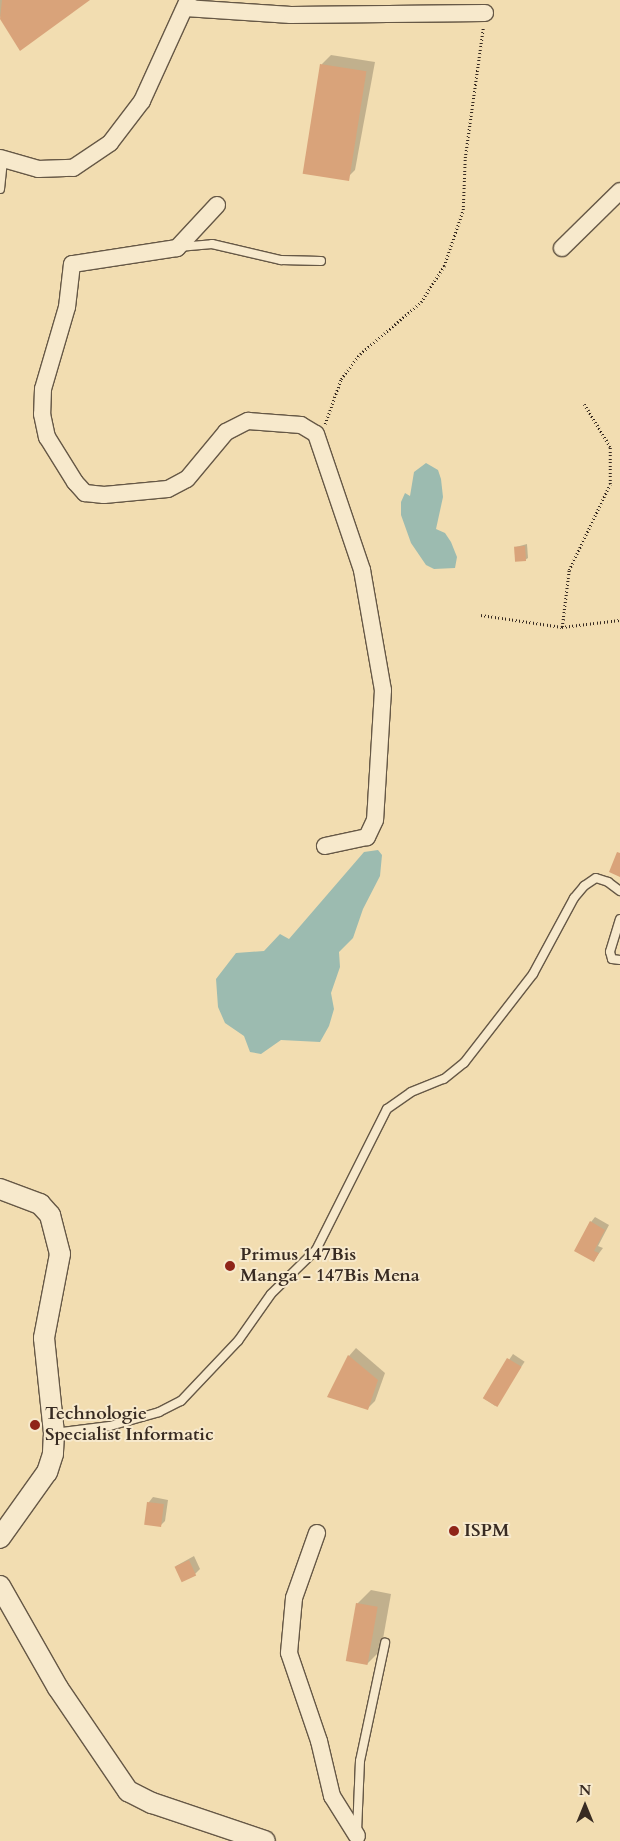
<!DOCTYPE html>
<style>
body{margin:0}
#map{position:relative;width:620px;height:1841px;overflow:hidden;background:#f2ddb1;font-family:Cardo,serif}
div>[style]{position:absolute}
.water>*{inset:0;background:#9cbbb0}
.shadow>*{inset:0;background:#0003;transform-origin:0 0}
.building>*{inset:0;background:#d9a37a;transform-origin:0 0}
.path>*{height:2.5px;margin-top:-1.25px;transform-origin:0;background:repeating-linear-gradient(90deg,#382b22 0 1px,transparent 0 3.5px)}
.roads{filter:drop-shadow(1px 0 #665846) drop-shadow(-1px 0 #665846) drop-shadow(0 1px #665846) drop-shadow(0 -1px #665846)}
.service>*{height:8px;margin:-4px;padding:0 4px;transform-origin:4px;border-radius:4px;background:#f7e9cc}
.minor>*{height:16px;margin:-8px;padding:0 8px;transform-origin:8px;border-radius:8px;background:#f7e9cc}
.tertiary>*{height:20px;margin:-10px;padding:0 10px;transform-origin:10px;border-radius:10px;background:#f7e9cc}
.dots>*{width:14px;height:14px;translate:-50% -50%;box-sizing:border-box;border:2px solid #f7e9cc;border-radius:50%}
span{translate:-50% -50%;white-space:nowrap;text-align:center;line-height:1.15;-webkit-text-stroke:4px #f7e9cc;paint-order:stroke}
.poi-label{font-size:18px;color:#382b22;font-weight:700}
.left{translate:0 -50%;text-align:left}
.north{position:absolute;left:560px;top:1781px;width:50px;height:50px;-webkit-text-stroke:4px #f7e9cc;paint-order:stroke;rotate:0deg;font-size:14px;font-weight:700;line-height:20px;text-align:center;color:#382b22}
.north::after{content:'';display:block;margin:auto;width:18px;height:22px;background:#382b22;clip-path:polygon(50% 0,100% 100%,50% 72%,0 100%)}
</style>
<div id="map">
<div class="water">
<div style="clip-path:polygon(426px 463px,438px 470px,441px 479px,443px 497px,436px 529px,445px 533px,451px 542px,457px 557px,455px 568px,434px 569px,426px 565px,411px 543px,401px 515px,401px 502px,405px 493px,410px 496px,414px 472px)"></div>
<div style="clip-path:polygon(378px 850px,382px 855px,380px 876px,363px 909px,353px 938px,339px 952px,340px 967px,331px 993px,334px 1009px,329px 1026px,320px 1042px,281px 1040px,261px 1054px,250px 1052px,244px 1036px,225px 1023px,218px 1007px,216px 979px,236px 953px,264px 951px,280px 934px,289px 939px,364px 852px)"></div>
</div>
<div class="shadow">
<div style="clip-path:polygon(0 0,87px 0,20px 50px,0 16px)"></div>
<div style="clip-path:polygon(331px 55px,375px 62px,355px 170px,345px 180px,322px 64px)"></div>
<div style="clip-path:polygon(527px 544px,528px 558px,525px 560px,516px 547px)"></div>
<div style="clip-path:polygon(595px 1217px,609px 1225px,598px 1246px,603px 1248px,594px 1260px,591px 1222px)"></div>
<div style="clip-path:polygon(356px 1348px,385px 1373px,375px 1401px,368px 1408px,328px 1396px,349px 1356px)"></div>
<div style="left:513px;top:1354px;width:14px;height:53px;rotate:34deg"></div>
<div style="clip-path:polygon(153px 1497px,168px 1500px,165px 1521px,160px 1526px,145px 1524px,149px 1502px)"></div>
<div style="clip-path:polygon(194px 1556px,200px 1569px,195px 1574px,176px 1566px)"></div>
<div style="clip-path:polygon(371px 1590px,391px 1594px,381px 1650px,367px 1664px,357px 1604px)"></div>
</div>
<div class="building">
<div style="clip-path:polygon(2px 0,90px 0,20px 51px,0 19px)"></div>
<div style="left:320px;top:64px;width:47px;height:111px;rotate:9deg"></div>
<div style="left:525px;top:546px;width:15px;height:11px;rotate:86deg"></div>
<div style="clip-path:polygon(617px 852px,620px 853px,620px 877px,609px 872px)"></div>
<div style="clip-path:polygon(590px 1221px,605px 1230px,594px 1251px,599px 1253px,594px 1262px,574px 1251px)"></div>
<div style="clip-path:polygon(348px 1355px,378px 1380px,368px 1410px,327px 1397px)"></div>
<div style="left:507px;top:1358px;width:17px;height:47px;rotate:31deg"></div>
<div style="left:147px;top:1502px;width:17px;height:23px;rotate:7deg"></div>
<div style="left:189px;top:1560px;width:17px;height:16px;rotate:65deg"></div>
<div style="left:356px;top:1603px;width:22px;height:59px;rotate:10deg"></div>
</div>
<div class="path">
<div style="left:325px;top:424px;width:48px;rotate:-70.4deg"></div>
<div style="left:341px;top:379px;width:31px;rotate:-53deg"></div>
<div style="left:360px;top:354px;width:80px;rotate:-40.4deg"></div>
<div style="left:421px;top:302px;width:43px;rotate:-57.4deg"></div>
<div style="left:444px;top:266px;width:59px;rotate:-71.3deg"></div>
<div style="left:463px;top:210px;width:52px;rotate:-87.8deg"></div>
<div style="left:465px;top:158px;width:131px;rotate:-82.1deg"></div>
<div style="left:481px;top:615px;width:82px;rotate:8.4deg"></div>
<div style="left:562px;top:627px;width:58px;rotate:-6.9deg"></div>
<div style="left:562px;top:627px;width:57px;rotate:-83deg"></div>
<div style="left:569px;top:570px;width:95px;rotate:-64.5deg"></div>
<div style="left:610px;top:484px;width:37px;rotate:-90deg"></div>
<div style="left:610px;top:447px;width:50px;rotate:-121.2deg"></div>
</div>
<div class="roads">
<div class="service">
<div style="left:0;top:189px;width:28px;rotate:-84deg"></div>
<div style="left:179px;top:247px;width:33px;rotate:-5deg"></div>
<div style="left:212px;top:244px;width:71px;rotate:13.1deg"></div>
<div style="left:281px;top:260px;width:40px;rotate:1.4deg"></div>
<div style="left:620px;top:919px;width:34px;rotate:107deg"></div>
<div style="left:610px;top:952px;width:7px;rotate:74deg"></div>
<div style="left:612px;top:959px;width:8px;rotate:7deg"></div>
<div style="left:54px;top:1433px;width:56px;rotate:-7.1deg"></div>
<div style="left:110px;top:1426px;width:51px;rotate:-15.9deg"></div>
<div style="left:159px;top:1412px;width:25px;rotate:-27deg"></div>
<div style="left:181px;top:1401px;width:83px;rotate:-46.5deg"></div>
<div style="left:238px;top:1341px;width:57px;rotate:-54.9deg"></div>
<div style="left:271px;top:1294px;width:63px;rotate:-44.4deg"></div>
<div style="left:316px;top:1250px;width:158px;rotate:-63.3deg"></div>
<div style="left:387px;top:1109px;width:29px;rotate:-35deg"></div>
<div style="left:411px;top:1092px;width:35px;rotate:-22deg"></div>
<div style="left:444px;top:1079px;width:26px;rotate:-39deg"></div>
<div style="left:464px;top:1063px;width:113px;rotate:-52.2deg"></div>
<div style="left:533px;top:974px;width:86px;rotate:-61.7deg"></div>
<div style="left:574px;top:898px;width:16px;rotate:-50deg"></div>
<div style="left:584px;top:886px;width:14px;rotate:-34deg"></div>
<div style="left:596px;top:878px;width:13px;rotate:18deg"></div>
<div style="left:608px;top:882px;width:15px;rotate:37deg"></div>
<div style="left:357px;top:1832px;width:71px;rotate:-87.6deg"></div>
<div style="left:360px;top:1761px;width:121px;rotate:-78deg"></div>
</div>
<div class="minor">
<div style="left:185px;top:8px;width:106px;rotate:3.8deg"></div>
<div style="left:291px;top:15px;width:194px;rotate:-0.6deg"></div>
<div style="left:0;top:158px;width:40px;rotate:16deg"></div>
<div style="left:38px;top:169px;width:35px;rotate:-2deg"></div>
<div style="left:73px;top:168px;width:45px;rotate:-34deg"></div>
<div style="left:110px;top:143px;width:53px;rotate:-52.7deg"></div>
<div style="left:142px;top:101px;width:111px;rotate:-65.5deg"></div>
<div style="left:217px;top:205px;width:59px;rotate:132.9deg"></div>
<div style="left:177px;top:248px;width:106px;rotate:171.3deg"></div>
<div style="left:72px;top:264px;width:43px;rotate:96.6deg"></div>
<div style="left:67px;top:307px;width:85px;rotate:106.3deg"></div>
<div style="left:43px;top:389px;width:25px;rotate:92deg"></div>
<div style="left:42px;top:414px;width:24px;rotate:78deg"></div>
<div style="left:47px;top:437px;width:53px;rotate:58.1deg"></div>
<div style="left:75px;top:482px;width:15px;rotate:48deg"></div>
<div style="left:85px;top:493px;width:19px;rotate:6deg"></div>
<div style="left:104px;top:495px;width:64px;rotate:-5.4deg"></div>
<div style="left:168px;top:489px;width:21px;rotate:-28deg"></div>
<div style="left:187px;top:479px;width:61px;rotate:-50.3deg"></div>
<div style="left:226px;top:432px;width:25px;rotate:-27deg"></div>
<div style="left:248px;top:421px;width:53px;rotate:4.3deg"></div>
<div style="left:301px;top:425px;width:17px;rotate:31deg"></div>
<div style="left:316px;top:434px;width:144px;rotate:71.3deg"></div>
<div style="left:362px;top:570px;width:122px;rotate:80.1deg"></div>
<div style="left:383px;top:690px;width:130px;rotate:93.5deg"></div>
<div style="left:375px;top:820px;width:19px;rotate:115deg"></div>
<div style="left:367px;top:837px;width:43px;rotate:167.9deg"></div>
<div style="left:562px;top:248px;width:81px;rotate:-44.5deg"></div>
<div style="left:317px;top:1533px;width:69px;rotate:109.5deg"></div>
<div style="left:294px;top:1598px;width:55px;rotate:95.2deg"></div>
<div style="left:289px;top:1653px;width:93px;rotate:71.2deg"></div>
<div style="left:319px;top:1741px;width:57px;rotate:76.7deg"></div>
<div style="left:332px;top:1796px;width:47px;rotate:58deg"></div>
</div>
<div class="tertiary">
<div style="left:0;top:1189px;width:43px;rotate:20.6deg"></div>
<div style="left:40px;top:1204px;width:15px;rotate:48deg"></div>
<div style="left:50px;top:1215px;width:40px;rotate:75.6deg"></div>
<div style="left:60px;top:1254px;width:86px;rotate:100.8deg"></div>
<div style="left:44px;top:1338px;width:96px;rotate:84deg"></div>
<div style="left:54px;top:1433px;width:21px;rotate:93deg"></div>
<div style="left:53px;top:1454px;width:19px;rotate:108deg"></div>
<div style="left:47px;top:1472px;width:81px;rotate:125.5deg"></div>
<div style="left:0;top:1586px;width:117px;rotate:60.4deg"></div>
<div style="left:58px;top:1688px;width:125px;rotate:55.8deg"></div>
<div style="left:128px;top:1791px;width:27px;rotate:27deg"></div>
<div style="left:152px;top:1803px;width:119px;rotate:18.6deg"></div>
</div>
</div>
<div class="dots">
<div style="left:230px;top:1266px;background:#8f2418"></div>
<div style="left:35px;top:1425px;background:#8f2418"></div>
<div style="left:454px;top:1531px;background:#8f2418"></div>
</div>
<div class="poi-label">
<span class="left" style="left:240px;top:1266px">Primus 147Bis<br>Manga - 147Bis Mena</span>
<span class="left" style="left:45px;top:1425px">Technologie<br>Specialist Informatic</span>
<span class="left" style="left:464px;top:1531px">ISPM</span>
</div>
<div class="north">N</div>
</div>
